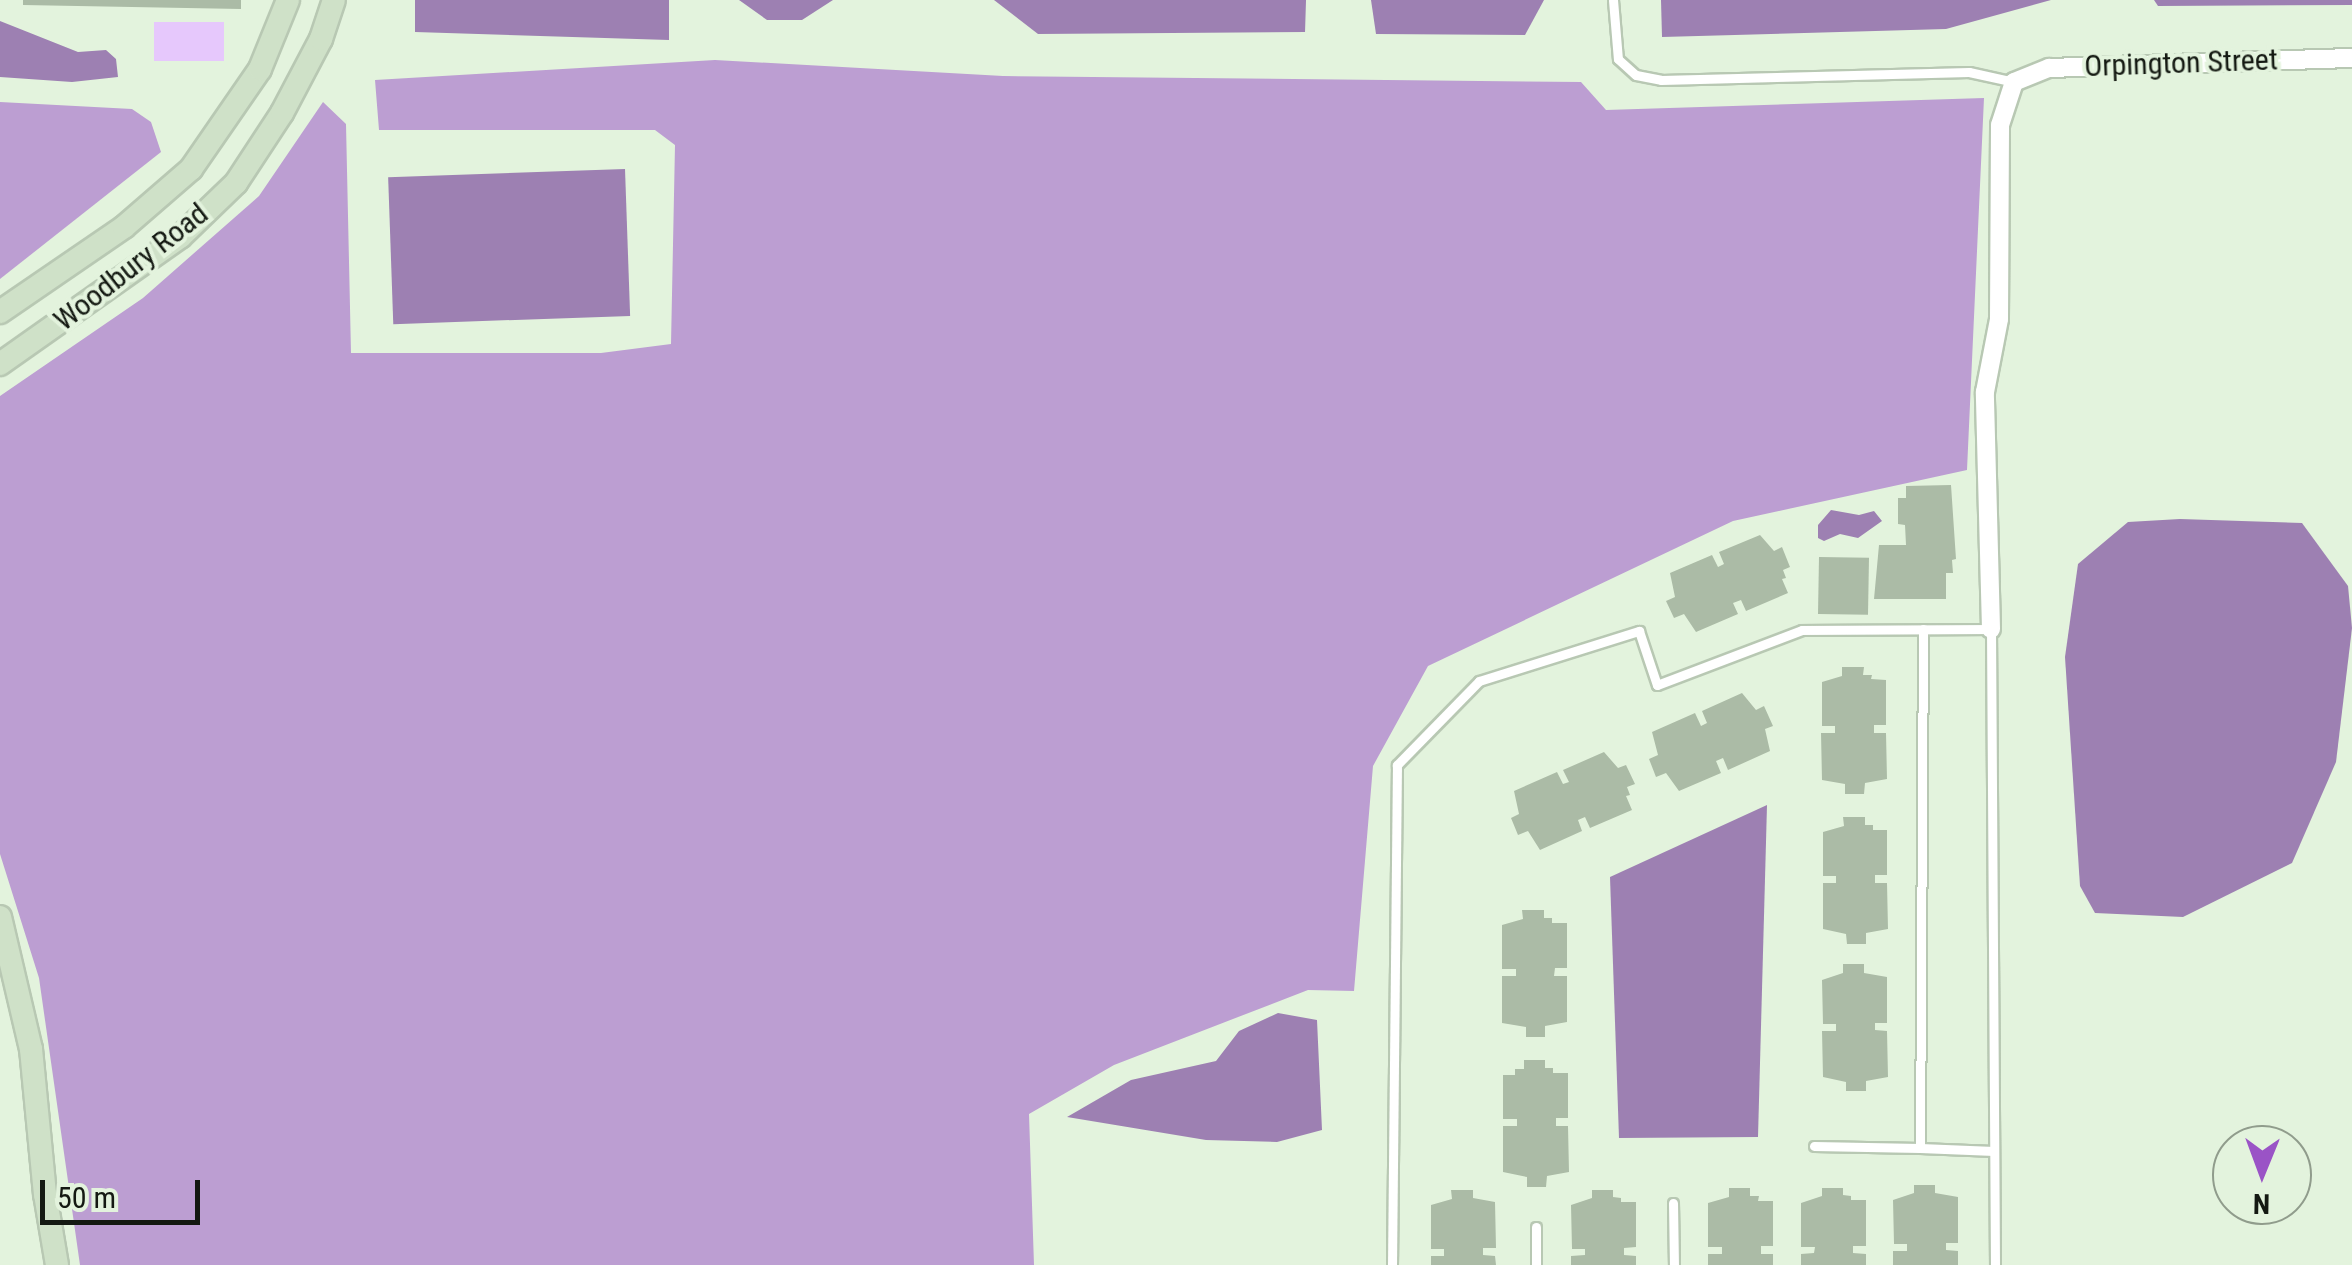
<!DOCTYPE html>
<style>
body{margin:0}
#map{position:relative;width:2352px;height:1265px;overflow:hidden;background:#e3f3dd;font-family:"Roboto Condensed",sans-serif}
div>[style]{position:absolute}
.green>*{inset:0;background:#e6c8fc;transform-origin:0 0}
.forest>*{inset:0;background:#bc9ed2}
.water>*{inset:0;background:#9d80b2;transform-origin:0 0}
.building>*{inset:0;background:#abbba6;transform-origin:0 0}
.roads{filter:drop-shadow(2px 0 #b8c8b3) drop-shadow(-2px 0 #b8c8b3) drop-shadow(0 2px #b8c8b3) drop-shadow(0 -2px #b8c8b3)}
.lane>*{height:9px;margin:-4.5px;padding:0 4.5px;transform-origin:4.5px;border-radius:4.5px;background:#fff}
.street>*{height:18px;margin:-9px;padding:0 9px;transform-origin:9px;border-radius:9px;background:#fff}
.secondary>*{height:22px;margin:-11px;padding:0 11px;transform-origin:11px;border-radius:11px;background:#cfe1c8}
span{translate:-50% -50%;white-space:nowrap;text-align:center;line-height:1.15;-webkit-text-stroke:8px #e3f3dd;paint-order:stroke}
.street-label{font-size:30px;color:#141912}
.north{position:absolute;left:2212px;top:1125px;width:100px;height:100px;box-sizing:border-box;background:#e3f3dd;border:2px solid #909c8c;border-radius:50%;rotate:181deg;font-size:28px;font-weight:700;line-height:40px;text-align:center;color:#141912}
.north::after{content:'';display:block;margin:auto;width:35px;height:45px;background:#9a53c6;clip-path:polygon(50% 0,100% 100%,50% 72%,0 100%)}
.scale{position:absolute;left:40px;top:1180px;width:160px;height:45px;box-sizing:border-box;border:5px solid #141912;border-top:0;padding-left:12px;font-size:30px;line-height:35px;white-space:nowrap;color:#141912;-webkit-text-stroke:8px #e3f3dd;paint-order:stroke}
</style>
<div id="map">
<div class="green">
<div style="left:154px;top:22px;width:70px;height:39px"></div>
</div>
<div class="forest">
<div style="clip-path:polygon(715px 60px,1003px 76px,1581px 82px,1606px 110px,1984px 98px,1967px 470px,1733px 521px,1428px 666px,1373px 766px,1354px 991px,1308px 990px,1114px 1065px,1029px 1114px,1034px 1265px,80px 1265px,39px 978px,0 854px,0 396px,143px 298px,259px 196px,323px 102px,346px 124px,351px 353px,601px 353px,671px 344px,675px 145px,655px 130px,379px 130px,375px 80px)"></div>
<div style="clip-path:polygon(0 102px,132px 109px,151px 122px,161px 152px,0 279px)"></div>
</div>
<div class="water">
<div style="clip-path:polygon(415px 0,669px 0,669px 40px,415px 32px)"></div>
<div style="clip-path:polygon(739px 0,833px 0,802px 20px,767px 20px)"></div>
<div style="clip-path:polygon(994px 0,1306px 0,1305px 32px,1038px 34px)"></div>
<div style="clip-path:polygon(1371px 0,1544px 0,1525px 35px,1376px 34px)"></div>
<div style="clip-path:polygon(1661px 0,2051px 0,1946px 29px,1662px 37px)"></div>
<div style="clip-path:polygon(2154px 0,2352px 0,2352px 5px,2158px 6px)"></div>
<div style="clip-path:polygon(0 21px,78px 52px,106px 50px,116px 59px,118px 77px,72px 82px,0 77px)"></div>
<div style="left:625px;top:169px;width:147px;height:237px;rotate:88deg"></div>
<div style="clip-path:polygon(1831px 510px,1859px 515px,1874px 511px,1882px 521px,1858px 538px,1840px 534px,1824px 541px,1818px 538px,1818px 525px)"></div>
<div style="clip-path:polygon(2180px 519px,2302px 523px,2348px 586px,2352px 628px,2336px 762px,2292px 863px,2183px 917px,2095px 913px,2080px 886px,2065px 657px,2078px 564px,2128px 522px)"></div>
<div style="clip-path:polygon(1767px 805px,1758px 1137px,1619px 1138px,1610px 877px)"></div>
<div style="clip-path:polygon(1278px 1013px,1317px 1020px,1322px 1130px,1277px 1142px,1206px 1140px,1067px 1117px,1131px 1080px,1216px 1061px,1239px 1031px)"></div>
</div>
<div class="building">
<div style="clip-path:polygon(23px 0,241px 0,241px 9px,23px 5px)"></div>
<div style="clip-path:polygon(1951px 485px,1956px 559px,1952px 560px,1953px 573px,1946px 573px,1946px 599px,1874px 599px,1879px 545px,1906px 545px,1905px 525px,1898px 524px,1898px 498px,1906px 498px,1906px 486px)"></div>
<div style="clip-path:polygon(1760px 535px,1774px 551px,1782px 547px,1790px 567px,1783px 570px,1786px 578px,1782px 579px,1788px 593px,1746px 611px,1741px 600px,1733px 603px,1738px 614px,1696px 632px,1684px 614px,1674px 618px,1666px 601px,1675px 597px,1670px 573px,1712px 555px,1718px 567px,1724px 564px,1719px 552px)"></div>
<div style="left:1819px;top:557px;width:50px;height:57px;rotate:1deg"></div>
<div style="clip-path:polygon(1842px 667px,1864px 667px,1863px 675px,1872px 675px,1871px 679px,1886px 680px,1886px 725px,1874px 725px,1874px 733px,1886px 733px,1887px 779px,1865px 783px,1864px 794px,1845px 794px,1845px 784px,1822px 780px,1821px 733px,1835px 733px,1835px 726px,1822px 726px,1822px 682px,1842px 676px)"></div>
<div style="clip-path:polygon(1742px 693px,1756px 710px,1764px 706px,1773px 726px,1765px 729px,1770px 751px,1728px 770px,1723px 758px,1716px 761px,1721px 773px,1679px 791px,1666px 773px,1656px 777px,1649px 759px,1658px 755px,1652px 732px,1695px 713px,1701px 726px,1707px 723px,1702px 711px)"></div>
<div style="clip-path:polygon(1604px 752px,1618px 768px,1626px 765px,1635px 784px,1627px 787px,1630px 795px,1626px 796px,1632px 810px,1590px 828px,1585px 817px,1578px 820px,1582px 831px,1540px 850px,1528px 831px,1518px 835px,1511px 818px,1519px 814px,1514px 791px,1557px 772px,1563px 784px,1569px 782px,1563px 770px)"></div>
<div style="clip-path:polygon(1843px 817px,1865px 817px,1865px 825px,1873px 825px,1873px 830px,1887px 830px,1887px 875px,1875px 875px,1875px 883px,1887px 883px,1888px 929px,1866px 933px,1866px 944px,1847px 944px,1846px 934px,1823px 929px,1823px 883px,1836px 883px,1836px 876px,1823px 876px,1823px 832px,1844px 826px)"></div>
<div style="clip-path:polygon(1522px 910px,1544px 910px,1544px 918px,1552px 918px,1552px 923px,1567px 923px,1567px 968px,1555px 968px,1554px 976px,1567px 976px,1567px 1022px,1545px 1026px,1545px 1037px,1526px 1037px,1526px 1027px,1502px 1023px,1502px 976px,1516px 976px,1516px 969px,1502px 969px,1502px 925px,1523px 919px)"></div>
<div style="clip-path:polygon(1843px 964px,1864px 964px,1864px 973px,1887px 977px,1887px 1023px,1875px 1023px,1875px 1030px,1887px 1031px,1888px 1077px,1866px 1081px,1866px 1091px,1846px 1091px,1846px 1082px,1823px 1077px,1822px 1031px,1836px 1031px,1836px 1024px,1823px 1024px,1822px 980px,1843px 973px)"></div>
<div style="clip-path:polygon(1524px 1060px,1545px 1060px,1545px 1068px,1553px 1068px,1553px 1073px,1568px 1073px,1568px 1118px,1556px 1118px,1556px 1126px,1568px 1126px,1569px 1172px,1547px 1176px,1546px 1187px,1527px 1187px,1527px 1177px,1503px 1172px,1503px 1126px,1517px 1126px,1517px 1119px,1503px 1119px,1503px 1075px,1515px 1075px,1515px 1069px,1524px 1069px)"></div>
<div style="clip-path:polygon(1914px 1185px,1935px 1185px,1935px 1193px,1958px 1197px,1958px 1243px,1946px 1243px,1946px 1250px,1958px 1251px,1958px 1265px,1893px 1265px,1893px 1251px,1907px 1251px,1907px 1244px,1894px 1244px,1893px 1200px,1914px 1193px)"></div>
<div style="clip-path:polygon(1729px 1188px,1750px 1188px,1750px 1196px,1759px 1196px,1758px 1201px,1773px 1201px,1773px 1246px,1761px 1246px,1761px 1254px,1773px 1254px,1773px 1265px,1708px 1265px,1708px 1254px,1722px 1254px,1722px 1247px,1708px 1247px,1708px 1203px,1729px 1197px)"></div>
<div style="clip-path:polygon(1822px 1188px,1843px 1188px,1843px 1195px,1851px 1196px,1851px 1200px,1866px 1200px,1866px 1246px,1853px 1246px,1853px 1253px,1866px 1254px,1866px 1265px,1801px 1265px,1801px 1254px,1814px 1253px,1815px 1247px,1801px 1247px,1801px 1203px,1822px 1196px)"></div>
<div style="clip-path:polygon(1451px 1190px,1473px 1190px,1473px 1198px,1495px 1202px,1496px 1248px,1483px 1248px,1483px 1255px,1495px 1256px,1496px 1265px,1431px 1265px,1431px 1256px,1444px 1256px,1444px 1249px,1431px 1249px,1431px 1205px,1452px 1199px)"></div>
<div style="clip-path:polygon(1592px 1190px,1613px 1190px,1613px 1197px,1621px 1198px,1621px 1202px,1636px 1202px,1636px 1247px,1624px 1248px,1624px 1255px,1636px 1256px,1636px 1265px,1571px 1265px,1571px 1256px,1585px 1255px,1585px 1249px,1572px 1249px,1571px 1205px,1592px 1198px)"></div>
</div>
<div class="roads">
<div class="lane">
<div style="left:1613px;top:0;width:59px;rotate:85.2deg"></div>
<div style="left:1618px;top:59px;width:24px;rotate:42deg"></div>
<div style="left:1636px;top:75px;width:25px;rotate:11deg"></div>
<div style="left:1661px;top:80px;width:308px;rotate:-1.5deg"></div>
<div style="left:1969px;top:72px;width:46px;rotate:12.5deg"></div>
<div style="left:1923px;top:629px;width:519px;rotate:90.33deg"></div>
<div style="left:1920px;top:1148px;width:74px;rotate:2.3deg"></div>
<div style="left:1814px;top:1146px;width:106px;rotate:1.1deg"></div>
<div style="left:1673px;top:1203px;width:62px;rotate:89.1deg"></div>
<div style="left:1536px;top:1227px;width:38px;rotate:90deg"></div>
<div style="left:1392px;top:1265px;width:500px;rotate:-89.43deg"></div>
<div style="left:1397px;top:765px;width:117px;rotate:-45.7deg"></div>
<div style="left:1479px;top:681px;width:168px;rotate:-17.4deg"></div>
<div style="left:1639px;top:631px;width:57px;rotate:71.6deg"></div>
<div style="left:1657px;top:685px;width:155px;rotate:-20.8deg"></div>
<div style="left:1802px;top:630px;width:189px;rotate:-0.3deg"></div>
<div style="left:1991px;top:629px;width:636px;rotate:89.64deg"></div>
</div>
<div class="street">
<div style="left:1991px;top:629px;width:237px;rotate:-91.5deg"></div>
<div style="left:1985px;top:392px;width:74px;rotate:-79.1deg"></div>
<div style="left:1999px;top:319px;width:194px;rotate:-89.7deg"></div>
<div style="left:2000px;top:125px;width:45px;rotate:-72deg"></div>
<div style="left:2014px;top:82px;width:38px;rotate:-22deg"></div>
<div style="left:2049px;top:68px;width:303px;rotate:-1.9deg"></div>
</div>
<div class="secondary">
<div style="left:0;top:312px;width:150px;rotate:-34.4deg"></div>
<div style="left:124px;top:227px;width:89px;rotate:-40.9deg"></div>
<div style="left:191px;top:169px;width:121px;rotate:-55.4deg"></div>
<div style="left:260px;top:69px;width:74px;rotate:-67.9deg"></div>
<div style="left:0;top:364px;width:220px;rotate:-35.2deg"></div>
<div style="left:180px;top:237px;width:78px;rotate:-44deg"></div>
<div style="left:236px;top:183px;width:84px;rotate:-56.7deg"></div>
<div style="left:282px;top:113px;width:84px;rotate:-62.2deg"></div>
<div style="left:321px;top:39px;width:41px;rotate:-71.6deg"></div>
<div style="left:0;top:917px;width:136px;rotate:76.8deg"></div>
<div style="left:31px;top:1049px;width:146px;rotate:84.5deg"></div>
<div style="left:45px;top:1194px;width:72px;rotate:80.4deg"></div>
</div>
</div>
<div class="street-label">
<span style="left:2181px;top:63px;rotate:-2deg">Orpington Street</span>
<span style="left:131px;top:267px;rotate:-38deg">Woodbury Road</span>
</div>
<div class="north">N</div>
<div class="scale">50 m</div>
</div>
